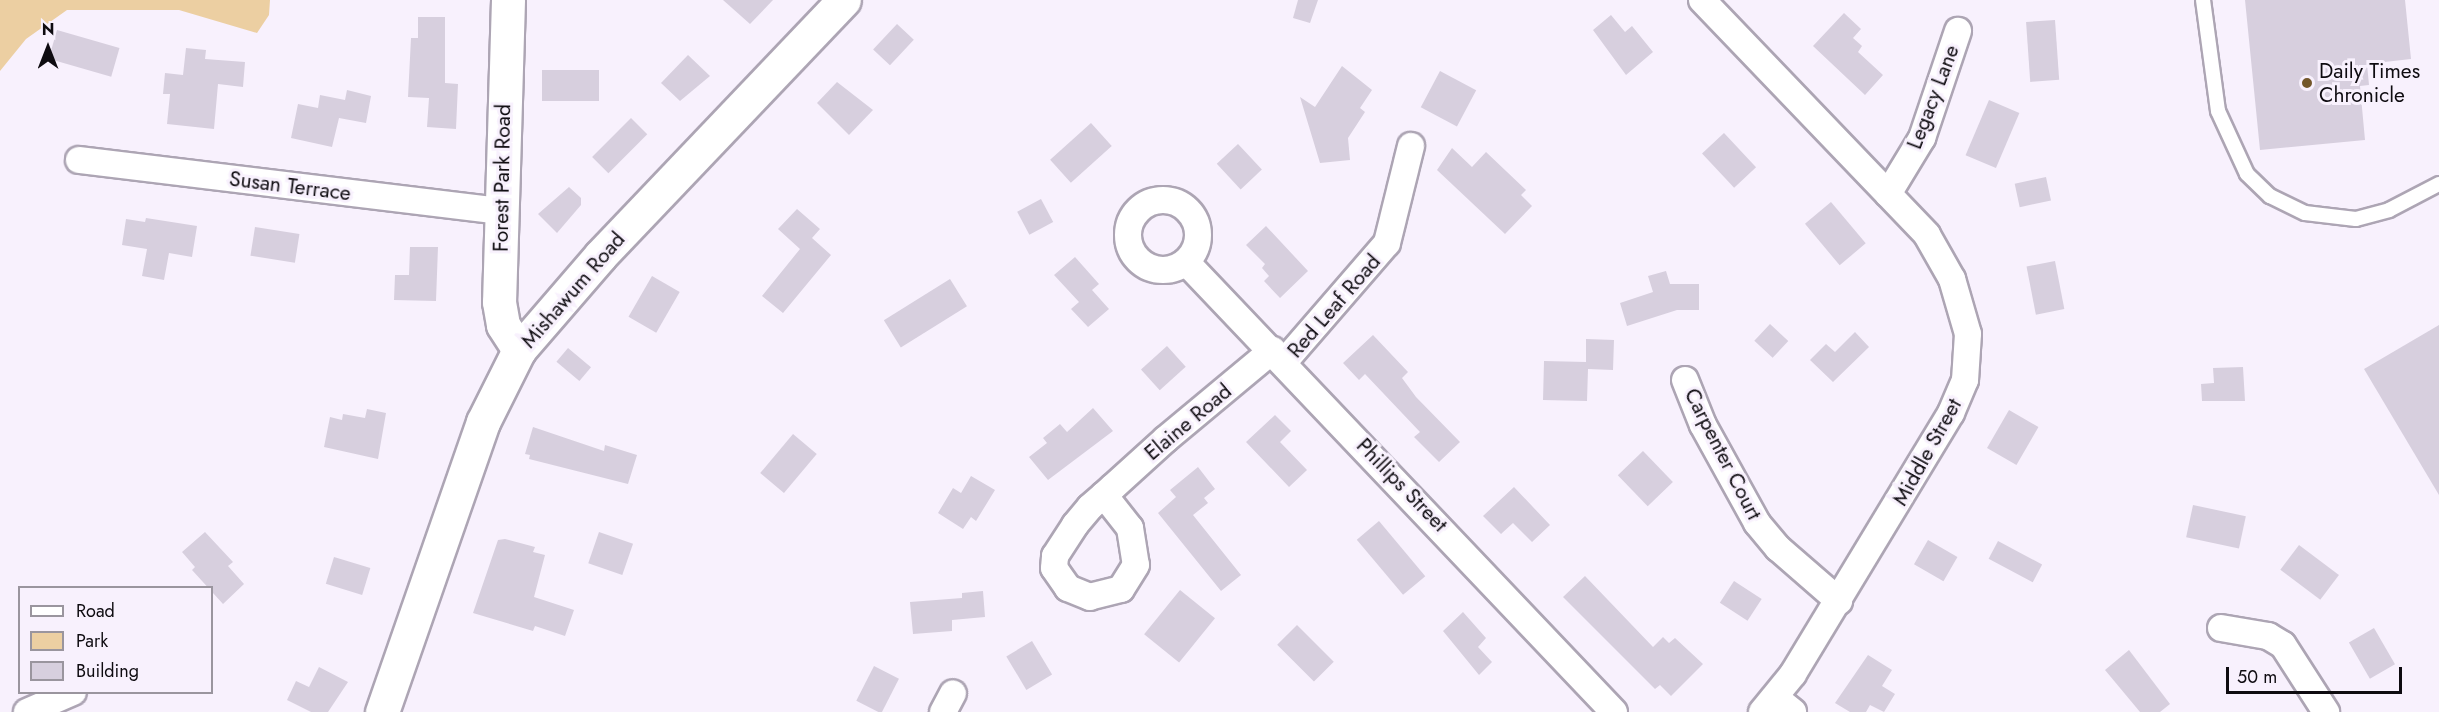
<!DOCTYPE html>
<style>
body{margin:0}
#map{position:relative;width:2439px;height:712px;overflow:hidden;background:#f8f1fd;font-family:Jost,sans-serif}
div>[style]{position:absolute}
.green>*{inset:0;background:#eccfa2}
.building>*{inset:0;background:#d7cfde;transform-origin:0 0}
.roads{filter:drop-shadow(2px 0 #ada5b4) drop-shadow(-2px 0 #ada5b4) drop-shadow(0 2px #ada5b4) drop-shadow(0 -2px #ada5b4)}
.lane>*{height:14px;margin:-7px;padding:0 7px;transform-origin:7px;border-radius:7px;background:#fff}
.street>*{height:26px;margin:-13px;padding:0 13px;transform-origin:13px;border-radius:13px;background:#fff}
.street>.ring{margin:-13px;padding:0;box-sizing:content-box;background:none;border:26px solid #fff;border-radius:50%}
.secondary>*{height:33px;margin:-16.5px;padding:0 16.5px;transform-origin:16.5px;border-radius:16.5px;background:#fff}
.dots>*{width:16px;height:16px;translate:-50% -50%;box-sizing:border-box;border:3px solid #f8f1fd;border-radius:50%}
span{translate:-50% -50%;white-space:nowrap;text-align:center;line-height:1.15;-webkit-text-stroke:6px #f8f1fd;paint-order:stroke}
.poi-label{font-size:21px;color:#0e0b10}
.left{translate:0 -50%;text-align:left}
.street-label{font-size:21px;color:#0e0b10}
.legend{position:absolute;left:18px;top:586px;width:195px;height:108px;box-sizing:border-box;background:#f8f1fd;border:2px solid #9a959e;margin:0;padding:8px 10px;list-style:none;font-size:18px;color:#0e0b10}
.legend li{display:flex;align-items:center;gap:12px;height:30px}
.legend b{width:30px;border:2px solid #9a959e}
.north{position:absolute;left:18px;top:18px;width:60px;height:60px;-webkit-text-stroke:4px #f8f1fd;paint-order:stroke;rotate:0deg;font-size:16px;font-weight:700;line-height:24px;text-align:center;color:#0e0b10}
.north::after{content:'';display:block;margin:auto;width:21px;height:27px;background:#0e0b10;clip-path:polygon(50% 0,100% 100%,50% 72%,0 100%)}
.scale{position:absolute;left:2226px;top:667px;width:176px;height:27px;box-sizing:border-box;border:3px solid #0e0b10;border-top:0;padding-left:8px;font-size:18px;line-height:21px;white-space:nowrap;color:#0e0b10;-webkit-text-stroke:4px #f8f1fd;paint-order:stroke}
</style>
<div id="map">
<div class="green">
<div style="clip-path:polygon(0 0,270px 0,269px 15px,257px 33px,179px 10px,67px 10px,26px 39px,0 71px)"></div>
</div>
<div class="building">
<div style="clip-path:polygon(723px 0,773px 0,750px 24px)"></div>
<div style="clip-path:polygon(1298px 0,1318px 0,1310px 23px,1293px 18px)"></div>
<div style="clip-path:polygon(2245px 0,2405px 0,2411px 59px,2367px 64px,2369px 85px,2360px 86px,2365px 140px,2260px 150px)"></div>
<div style="clip-path:polygon(1844px 13px,1861px 29px,1853px 38px,1862px 46px,1858px 52px,1883px 75px,1865px 95px,1813px 46px)"></div>
<div style="clip-path:polygon(1611px 15px,1625px 32px,1632px 26px,1653px 52px,1626px 75px,1593px 30px)"></div>
<div style="clip-path:polygon(418px 17px,445px 17px,445px 83px,458px 84px,456px 129px,427px 127px,429px 98px,408px 97px,411px 38px,418px 38px)"></div>
<div style="left:2055px;top:20px;width:60px;height:29px;rotate:86deg"></div>
<div style="left:897px;top:24px;width:23px;height:35px;rotate:43deg"></div>
<div style="left:57px;top:30px;width:65px;height:30px;rotate:16deg"></div>
<div style="clip-path:polygon(186px 48px,206px 50px,205px 59px,245px 62px,243px 87px,218px 84px,214px 129px,167px 124px,170px 94px,163px 94px,165px 73px,183px 75px)"></div>
<div style="clip-path:polygon(688px 55px,710px 76px,680px 101px,661px 83px)"></div>
<div style="clip-path:polygon(1342px 66px,1372px 90px,1360px 108px,1365px 112px,1348px 138px,1350px 160px,1320px 163px,1300px 97px,1315px 107px)"></div>
<div style="left:542px;top:70px;width:57px;height:31px"></div>
<div style="left:1440px;top:71px;width:41px;height:41px;rotate:28deg"></div>
<div style="clip-path:polygon(837px 82px,873px 110px,849px 135px,817px 103px)"></div>
<div style="clip-path:polygon(347px 90px,371px 96px,366px 123px,339px 118px,332px 147px,291px 138px,298px 104px,318px 108px,320px 95px,345px 100px)"></div>
<div style="left:1989px;top:100px;width:33px;height:60px;rotate:23deg"></div>
<div style="left:631px;top:118px;width:23px;height:55px;rotate:45deg"></div>
<div style="left:1091px;top:123px;width:31px;height:55px;rotate:48deg"></div>
<div style="left:1724px;top:133px;width:47px;height:30px;rotate:47deg"></div>
<div style="left:1238px;top:144px;width:35px;height:29px;rotate:47deg"></div>
<div style="clip-path:polygon(1452px 148px,1472px 167px,1486px 152px,1526px 190px,1521px 195px,1532px 206px,1505px 234px,1437px 170px)"></div>
<div style="left:2046px;top:177px;width:24px;height:32px;rotate:78deg"></div>
<div style="clip-path:polygon(569px 187px,581px 198px,581px 205px,557px 233px,538px 214px)"></div>
<div style="left:1041px;top:199px;width:26px;height:27px;rotate:62deg"></div>
<div style="left:1831px;top:202px;width:54px;height:34px;rotate:50deg"></div>
<div style="clip-path:polygon(797px 209px,820px 229px,812px 238px,831px 255px,783px 313px,762px 296px,800px 249px,778px 229px)"></div>
<div style="clip-path:polygon(146px 218px,197px 226px,192px 257px,169px 253px,164px 280px,142px 276px,147px 249px,122px 245px,126px 219px,145px 222px)"></div>
<div style="clip-path:polygon(1266px 226px,1308px 271px,1280px 298px,1264px 281px,1269px 276px,1262px 268px,1265px 264px,1246px 245px)"></div>
<div style="left:255px;top:227px;width:45px;height:29px;rotate:9deg"></div>
<div style="clip-path:polygon(410px 247px,438px 247px,436px 301px,394px 300px,395px 275px,409px 275px)"></div>
<div style="clip-path:polygon(1075px 257px,1099px 284px,1092px 290px,1109px 309px,1088px 327px,1071px 309px,1079px 302px,1054px 275px)"></div>
<div style="left:2055px;top:261px;width:49px;height:29px;rotate:79deg"></div>
<div style="clip-path:polygon(1666px 271px,1670px 284px,1699px 284px,1699px 310px,1677px 310px,1627px 326px,1620px 303px,1653px 292px,1648px 276px)"></div>
<div style="left:652px;top:276px;width:32px;height:47px;rotate:30deg"></div>
<div style="left:950px;top:279px;width:32px;height:78px;rotate:58deg"></div>
<div style="left:1770px;top:324px;width:25px;height:23px;rotate:43deg"></div>
<div style="clip-path:polygon(2439px 325px,2439px 495px,2364px 369px)"></div>
<div style="clip-path:polygon(1855px 332px,1869px 347px,1833px 382px,1810px 360px,1826px 344px,1835px 352px)"></div>
<div style="clip-path:polygon(1373px 335px,1408px 372px,1402px 378px,1416px 397px,1460px 442px,1439px 462px,1414px 437px,1420px 432px,1365px 374px,1359px 380px,1343px 363px)"></div>
<div style="clip-path:polygon(1586px 339px,1614px 340px,1613px 370px,1588px 369px,1587px 401px,1543px 400px,1544px 361px,1586px 362px)"></div>
<div style="left:1167px;top:346px;width:28px;height:35px;rotate:48deg"></div>
<div style="left:568px;top:348px;width:30px;height:18px;rotate:40deg"></div>
<div style="clip-path:polygon(2243px 367px,2245px 401px,2202px 401px,2201px 384px,2214px 383px,2213px 368px)"></div>
<div style="clip-path:polygon(1093px 408px,1113px 431px,1048px 480px,1029px 457px,1047px 443px,1043px 438px,1060px 424px,1067px 432px)"></div>
<div style="clip-path:polygon(367px 409px,386px 413px,378px 459px,324px 447px,330px 417px,342px 420px,343px 414px,365px 418px)"></div>
<div style="left:2009px;top:410px;width:34px;height:44px;rotate:30deg"></div>
<div style="clip-path:polygon(1275px 415px,1291px 431px,1280px 442px,1307px 470px,1289px 487px,1246px 442px)"></div>
<div style="clip-path:polygon(533px 427px,604px 451px,605px 445px,637px 455px,628px 484px,529px 459px,530px 455px,525px 454px)"></div>
<div style="left:793px;top:434px;width:31px;height:51px;rotate:40deg"></div>
<div style="left:1643px;top:451px;width:43px;height:35px;rotate:46deg"></div>
<div style="clip-path:polygon(1198px 467px,1215px 489px,1204px 498px,1208px 503px,1193px 515px,1241px 575px,1221px 591px,1158px 513px,1176px 497px,1170px 490px)"></div>
<div style="clip-path:polygon(971px 476px,995px 490px,976px 521px,971px 517px,963px 529px,938px 513px,953px 488px,961px 493px)"></div>
<div style="clip-path:polygon(1514px 487px,1550px 525px,1532px 542px,1513px 523px,1501px 534px,1483px 516px)"></div>
<div style="left:2193px;top:505px;width:54px;height:33px;rotate:12deg"></div>
<div style="left:1379px;top:521px;width:72px;height:29px;rotate:50deg"></div>
<div style="clip-path:polygon(205px 532px,233px 562px,228px 566px,244px 584px,223px 604px,192px 570px,195px 567px,182px 552px)"></div>
<div style="left:599px;top:532px;width:36px;height:33px;rotate:19deg"></div>
<div style="clip-path:polygon(505px 539px,535px 547px,533px 552px,545px 555px,534px 597px,574px 610px,565px 636px,535px 626px,533px 631px,473px 613px,498px 540px)"></div>
<div style="left:1928px;top:540px;width:34px;height:28px;rotate:30deg"></div>
<div style="left:1998px;top:541px;width:50px;height:20px;rotate:28deg"></div>
<div style="left:2299px;top:545px;width:50px;height:31px;rotate:37deg"></div>
<div style="left:334px;top:557px;width:38px;height:28px;rotate:17deg"></div>
<div style="clip-path:polygon(1585px 576px,1653px 647px,1663px 637px,1669px 643px,1675px 638px,1703px 664px,1671px 696px,1660px 685px,1655px 689px,1563px 597px)"></div>
<div style="left:1734px;top:581px;width:33px;height:26px;rotate:33deg"></div>
<div style="left:1180px;top:590px;width:45px;height:57px;rotate:39deg"></div>
<div style="clip-path:polygon(983px 591px,985px 617px,952px 620px,952px 631px,913px 634px,910px 602px,962px 598px,962px 593px)"></div>
<div style="clip-path:polygon(1463px 612px,1486px 638px,1478px 647px,1492px 662px,1479px 675px,1443px 631px)"></div>
<div style="left:1297px;top:625px;width:52px;height:28px;rotate:45deg"></div>
<div style="left:2374px;top:628px;width:42px;height:29px;rotate:60deg"></div>
<div style="left:1032px;top:641px;width:39px;height:30px;rotate:59deg"></div>
<div style="clip-path:polygon(2129px 650px,2170px 704px,2160px 712px,2140px 712px,2105px 670px)"></div>
<div style="clip-path:polygon(1868px 655px,1892px 670px,1882px 686px,1895px 694px,1884px 712px,1870px 705px,1866px 712px,1850px 712px,1835px 703px)"></div>
<div style="left:874px;top:666px;width:28px;height:39px;rotate:27deg"></div>
<div style="clip-path:polygon(319px 667px,348px 682px,328px 712px,311px 712px,287px 700px,296px 681px,309px 687px)"></div>
</div>
<div class="roads">
<div class="lane">
<div style="left:2203px;top:0;width:112px;rotate:82.3deg"></div>
<div style="left:2218px;top:111px;width:69px;rotate:65.3deg"></div>
<div style="left:2247px;top:174px;width:32px;rotate:44deg"></div>
<div style="left:2270px;top:196px;width:39px;rotate:26deg"></div>
<div style="left:2305px;top:213px;width:51px;rotate:6.7deg"></div>
<div style="left:2356px;top:219px;width:34px;rotate:-15deg"></div>
<div style="left:2389px;top:210px;width:56px;rotate:-27.5deg"></div>
</div>
<div class="street">
<div style="left:1702px;top:0;width:325px;rotate:46.2deg"></div>
<div style="left:1927px;top:235px;width:51px;rotate:60.4deg"></div>
<div style="left:1952px;top:279px;width:57px;rotate:73.8deg"></div>
<div style="left:1968px;top:334px;width:46px;rotate:93.7deg"></div>
<div style="left:1965px;top:380px;width:36px;rotate:113deg"></div>
<div style="left:1951px;top:413px;width:305px;rotate:121.2deg"></div>
<div style="left:1793px;top:674px;width:49px;rotate:129.2deg"></div>
<div style="left:79px;top:160px;width:425px;rotate:6.9deg"></div>
<div style="left:1888px;top:194px;width:66px;rotate:-58.7deg"></div>
<div style="left:1922px;top:138px;width:113px;rotate:-71.4deg"></div>
<div class="ring" style="left:1128px;top:200px;width:44px;height:44px"></div>
<div style="left:1186px;top:262px;width:621px;rotate:46.44deg"></div>
<div style="left:1284px;top:362px;width:157px;rotate:-49.1deg"></div>
<div style="left:1387px;top:243px;width:100px;rotate:-76.1deg"></div>
<div style="left:1685px;top:380px;width:48px;rotate:68.2deg"></div>
<div style="left:1703px;top:425px;width:112px;rotate:61.1deg"></div>
<div style="left:1757px;top:523px;width:33px;rotate:50deg"></div>
<div style="left:1778px;top:548px;width:81px;rotate:41deg"></div>
<div style="left:1104px;top:495px;width:42px;rotate:51.8deg"></div>
<div style="left:1130px;top:528px;width:37px;rotate:81deg"></div>
<div style="left:1136px;top:565px;width:28px;rotate:122deg"></div>
<div style="left:1121px;top:589px;width:32px;rotate:166deg"></div>
<div style="left:1090px;top:597px;width:24px;rotate:-158deg"></div>
<div style="left:1068px;top:588px;width:24px;rotate:-125deg"></div>
<div style="left:1054px;top:568px;width:12px;rotate:-85deg"></div>
<div style="left:1055px;top:556px;width:37px;rotate:-57deg"></div>
<div style="left:1075px;top:525px;width:23px;rotate:-50deg"></div>
<div style="left:1090px;top:507px;width:18px;rotate:-41deg"></div>
<div style="left:1104px;top:495px;width:12px;rotate:-42deg"></div>
<div style="left:1113px;top:487px;width:72px;rotate:-42.2deg"></div>
<div style="left:1166px;top:439px;width:139px;rotate:-39.8deg"></div>
<div style="left:2221px;top:628px;width:48px;rotate:9.7deg"></div>
<div style="left:2268px;top:636px;width:17px;rotate:31deg"></div>
<div style="left:2283px;top:645px;width:80px;rotate:57.3deg"></div>
<div style="left:1776px;top:698px;width:22px;rotate:39deg"></div>
<div style="left:27px;top:712px;width:50px;rotate:-23.5deg"></div>
<div style="left:943px;top:712px;width:21px;rotate:-62deg"></div>
</div>
<div class="secondary">
<div style="left:508px;top:0;width:302px;rotate:91.7deg"></div>
<div style="left:499px;top:302px;width:23px;rotate:80deg"></div>
<div style="left:503px;top:325px;width:30px;rotate:57deg"></div>
<div style="left:382px;top:712px;width:307px;rotate:-70.8deg"></div>
<div style="left:483px;top:422px;width:80px;rotate:-63.4deg"></div>
<div style="left:519px;top:350px;width:125px;rotate:-49.2deg"></div>
<div style="left:601px;top:255px;width:352px;rotate:-46.4deg"></div>
</div>
</div>
<div class="dots">
<div style="left:2307px;top:83px;background:#73572a"></div>
</div>
<div class="poi-label">
<span class="left" style="left:2319px;top:83px">Daily Times<br>Chronicle</span>
</div>
<div class="street-label">
<span style="left:1933px;top:97px;rotate:-69deg">Legacy Lane</span>
<span style="left:502px;top:178px;rotate:-89deg">Forest Park Road</span>
<span style="left:290px;top:186px;rotate:7deg">Susan Terrace</span>
<span style="left:573px;top:290px;rotate:-49deg">Mishawum Road</span>
<span style="left:1334px;top:306px;rotate:-49deg">Red Leaf Road</span>
<span style="left:1188px;top:422px;rotate:-40deg">Elaine Road</span>
<span style="left:1927px;top:452px;rotate:-61deg">Middle Street</span>
<span style="left:1723px;top:454px;rotate:63deg">Carpenter Court</span>
<span style="left:1402px;top:485px;rotate:46deg">Phillips Street</span>
</div>
<ul class="legend">
<li><b style="height:8px;background:#fff"></b>Road</li>
<li><b style="height:16px;background:#eccfa2"></b>Park</li>
<li><b style="height:16px;background:#d7cfde"></b>Building</li>
</ul>
<div class="north">N</div>
<div class="scale">50 m</div>
</div>
